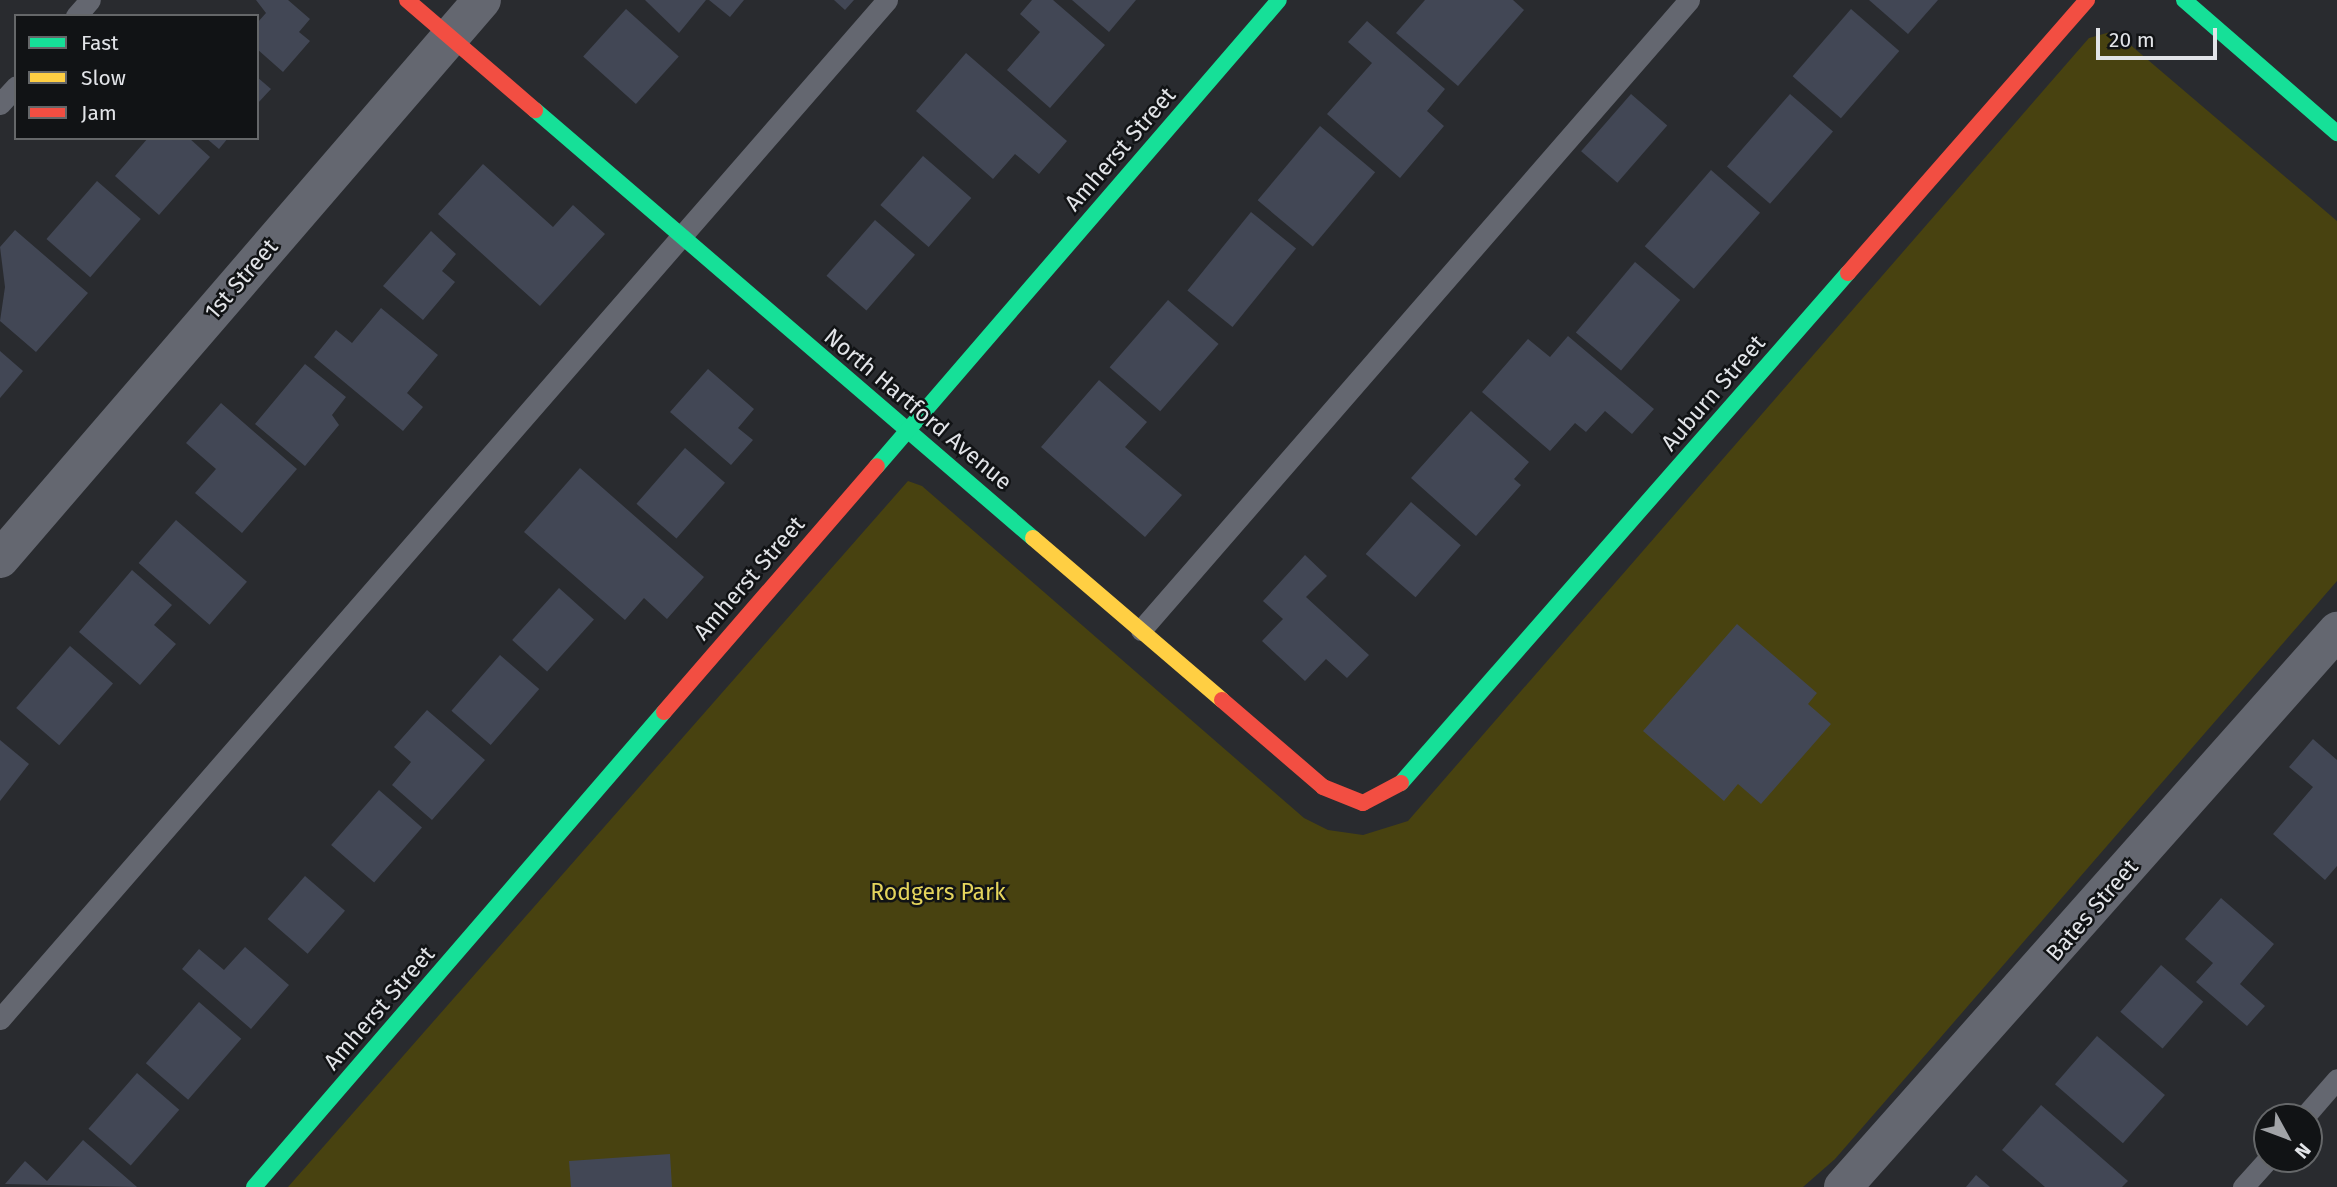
<!DOCTYPE html>
<style>
body{margin:0}
#map{position:relative;width:2337px;height:1187px;overflow:hidden;background:#292b2f;font-family:"Fira Sans",sans-serif}
div>[style]{position:absolute}
.green>*{inset:0;background:#484210}
.building>*{inset:0;background:#424755;transform-origin:0 0}
.lane>*{height:21px;margin:-10.5px;padding:0 10.5px;transform-origin:10.5px;border-radius:10.5px;background:#646770}
.street>*{height:38px;margin:-19px;padding:0 19px;transform-origin:19px;border-radius:19px;background:#646770}
.fast>*{height:16px;margin:-8px;padding:0 8px;transform-origin:8px;border-radius:8px;background:#16e098}
.slow>*{height:16px;margin:-8px;padding:0 8px;transform-origin:8px;border-radius:8px;background:#ffcf43}
.jam>*{height:16px;margin:-8px;padding:0 8px;transform-origin:8px;border-radius:8px;background:#f24e42}
span{translate:-50% -50%;white-space:nowrap;text-align:center;line-height:1.15;-webkit-text-stroke:5px #111315;paint-order:stroke}
.street-label{font-size:23px;color:#e2e4e8}
.park-label{font-size:23px;color:#e4d45c}
.legend{position:absolute;left:14px;top:14px;width:245px;height:126px;box-sizing:border-box;background:#111315;border:2px solid #656769;margin:0;padding:9px 12px;list-style:none;font-size:21px;color:#e2e4e8}
.legend li{display:flex;align-items:center;gap:14px;height:35px}
.legend b{width:35px;border:2px solid #656769}
.north{position:absolute;left:2253px;top:1103px;width:70px;height:70px;box-sizing:border-box;background:#111315;border:2px solid #656769;border-radius:50%;rotate:131deg;font-size:19px;font-weight:700;line-height:28px;text-align:center;color:#e2e4e8}
.north::after{content:'';display:block;margin:auto;width:24px;height:32px;background:#a1a3a7;clip-path:polygon(50% 0,100% 100%,50% 72%,0 100%)}
.scale{position:absolute;left:2096px;top:28px;width:121px;height:32px;box-sizing:border-box;border:4px solid #e2e4e8;border-top:0;padding-left:9px;font-size:21px;line-height:24px;white-space:nowrap;color:#e2e4e8;-webkit-text-stroke:5px #111315;paint-order:stroke}
</style>
<div id="map">
<div class="green">
<div style="clip-path:polygon(2114px 31px,2337px 221px,2337px 581px,1835px 1159px,1803px 1187px,288px 1187px,908px 481px,922px 486px,1304px 818px,1328px 830px,1363px 835px,1408px 821px,2089px 38px)"></div>
</div>
<div class="building">
<div style="clip-path:polygon(256px 0,288px 0,310px 19px,299px 32px,310px 41px,283px 72px,257px 49px,257px 23px,266px 13px)"></div>
<div style="clip-path:polygon(645px 0,706px 0,679px 33px)"></div>
<div style="clip-path:polygon(709px 0,744px 0,730px 17px)"></div>
<div style="clip-path:polygon(834px 0,854px 0,845px 10px)"></div>
<div style="clip-path:polygon(1032px 0,1053px 0,1105px 45px,1050px 108px,1007px 70px,1040px 32px,1020px 14px)"></div>
<div style="clip-path:polygon(1072px 0,1136px 0,1109px 32px)"></div>
<div style="clip-path:polygon(1425px 0,1513px 0,1524px 10px,1458px 86px,1396px 33px)"></div>
<div style="clip-path:polygon(1869px 0,1938px 0,1908px 34px)"></div>
<div style="left:626px;top:9px;width:71px;height:64px;rotate:42deg"></div>
<div style="left:1851px;top:9px;width:64px;height:89px;rotate:41deg"></div>
<div style="clip-path:polygon(1367px 21px,1445px 89px,1427px 111px,1444px 126px,1400px 178px,1327px 114px,1372px 63px,1348px 42px)"></div>
<div style="clip-path:polygon(966px 53px,1067px 141px,1039px 174px,1015px 154px,993px 179px,916px 111px)"></div>
<div style="clip-path:polygon(257px 77px,271px 89px,257px 104px)"></div>
<div style="left:1631px;top:94px;width:48px;height:76px;rotate:41deg"></div>
<div style="left:1790px;top:94px;width:57px;height:96px;rotate:41deg"></div>
<div style="left:1320px;top:126px;width:72px;height:97px;rotate:40deg"></div>
<div style="clip-path:polygon(148px 138px,189px 138px,210px 157px,159px 215px,115px 176px)"></div>
<div style="clip-path:polygon(206px 138px,228px 138px,219px 149px)"></div>
<div style="left:923px;top:156px;width:64px;height:65px;rotate:41deg"></div>
<div style="clip-path:polygon(483px 164px,553px 227px,573px 205px,605px 234px,540px 306px,438px 214px)"></div>
<div style="left:1711px;top:170px;width:65px;height:101px;rotate:41deg"></div>
<div style="left:97px;top:181px;width:58px;height:77px;rotate:41deg"></div>
<div style="left:1251px;top:212px;width:58px;height:101px;rotate:39deg"></div>
<div style="left:875px;top:220px;width:53px;height:74px;rotate:41deg"></div>
<div style="clip-path:polygon(15px 230px,88px 293px,36px 352px,0 321px,5px 287px,0 247px)"></div>
<div style="clip-path:polygon(431px 231px,456px 254px,442px 271px,455px 282px,423px 320px,383px 286px)"></div>
<div style="left:1635px;top:262px;width:59px;height:92px;rotate:40deg"></div>
<div style="left:1168px;top:300px;width:67px;height:89px;rotate:41deg"></div>
<div style="clip-path:polygon(381px 308px,438px 355px,407px 393px,423px 407px,403px 431px,314px 357px,336px 330px,352px 343px)"></div>
<div style="clip-path:polygon(1568px 336px,1654px 409px,1632px 434px,1605px 411px,1586px 432px,1575px 423px,1550px 451px,1482px 392px,1528px 339px,1550px 357px)"></div>
<div style="clip-path:polygon(0 351px,23px 371px,0 398px)"></div>
<div style="clip-path:polygon(305px 364px,346px 397px,332px 415px,339px 425px,305px 466px,255px 424px)"></div>
<div style="clip-path:polygon(708px 369px,754px 409px,738px 428px,753px 440px,731px 465px,670px 412px)"></div>
<div style="clip-path:polygon(1099px 380px,1147px 422px,1125px 447px,1182px 495px,1145px 537px,1041px 447px)"></div>
<div style="clip-path:polygon(221px 403px,297px 469px,242px 533px,195px 493px,216px 469px,186px 443px)"></div>
<div style="clip-path:polygon(1471px 411px,1529px 462px,1514px 479px,1521px 485px,1476px 536px,1411px 478px)"></div>
<div style="left:685px;top:448px;width:53px;height:74px;rotate:41deg"></div>
<div style="clip-path:polygon(580px 468px,704px 577px,667px 619px,644px 598px,625px 620px,524px 532px)"></div>
<div style="left:1411px;top:502px;width:66px;height:69px;rotate:41deg"></div>
<div style="left:176px;top:520px;width:94px;height:57px;rotate:41deg"></div>
<div style="clip-path:polygon(1305px 555px,1327px 576px,1306px 597px,1369px 655px,1347px 678px,1326px 659px,1305px 681px,1262px 641px,1283px 619px,1263px 601px)"></div>
<div style="clip-path:polygon(132px 570px,172px 605px,154px 625px,176px 644px,140px 685px,79px 632px)"></div>
<div style="left:559px;top:588px;width:47px;height:70px;rotate:42deg"></div>
<div style="clip-path:polygon(1737px 624px,1817px 693px,1808px 704px,1831px 724px,1761px 804px,1738px 784px,1724px 801px,1643px 731px)"></div>
<div style="left:70px;top:646px;width:57px;height:82px;rotate:41deg"></div>
<div style="left:500px;top:655px;width:52px;height:74px;rotate:41deg"></div>
<div style="clip-path:polygon(427px 710px,485px 760px,432px 820px,392px 785px,411px 762px,394px 747px)"></div>
<div style="clip-path:polygon(2313px 739px,2337px 760px,2337px 866px,2325px 880px,2273px 834px,2313px 787px,2289px 767px)"></div>
<div style="clip-path:polygon(0 740px,29px 764px,0 801px)"></div>
<div style="left:379px;top:790px;width:57px;height:73px;rotate:41deg"></div>
<div style="left:305px;top:876px;width:53px;height:57px;rotate:41deg"></div>
<div style="clip-path:polygon(2221px 898px,2274px 944px,2240px 984px,2265px 1006px,2247px 1026px,2196px 982px,2213px 963px,2185px 939px)"></div>
<div style="clip-path:polygon(245px 947px,289px 985px,251px 1029px,182px 969px,199px 949px,224px 970px)"></div>
<div style="left:2161px;top:965px;width:56px;height:62px;rotate:41deg"></div>
<div style="left:199px;top:1002px;width:56px;height:81px;rotate:41deg"></div>
<div style="left:2097px;top:1036px;width:90px;height:64px;rotate:41deg"></div>
<div style="left:137px;top:1073px;width:56px;height:74px;rotate:41deg"></div>
<div style="clip-path:polygon(2041px 1105px,2128px 1181px,2122px 1187px,2045px 1187px,2002px 1150px)"></div>
<div style="clip-path:polygon(83px 1140px,137px 1187px,5px 1184px,25px 1161px,47px 1181px)"></div>
<div style="clip-path:polygon(670px 1154px,672px 1187px,571px 1187px,569px 1161px)"></div>
<div style="clip-path:polygon(1976px 1175px,1990px 1187px,1966px 1187px)"></div>
</div>
<div class="lane">
<div style="left:76px;top:16px;width:21px;rotate:-49deg"></div>
<div style="left:0;top:104px;width:24px;rotate:-48deg"></div>
<div style="left:1141px;top:630px;width:835px;rotate:-48.98deg"></div>
<div style="left:0;top:1019px;width:1351px;rotate:-48.96deg"></div>
<div style="left:2304px;top:1117px;width:50px;rotate:-49deg"></div>
<div style="left:2243px;top:1187px;width:38px;rotate:-48deg"></div>
</div>
<div class="street">
<div style="left:0;top:559px;width:738px;rotate:-49.23deg"></div>
<div style="left:1843px;top:1187px;width:744px;rotate:-48.38deg"></div>
</div>
<div class="fast">
<div style="left:2184px;top:0;width:203px;rotate:41deg"></div>
<div style="left:535px;top:110px;width:657px;rotate:40.68deg"></div>
<div style="left:877px;top:466px;width:615px;rotate:-49.22deg"></div>
<div style="left:1401px;top:783px;width:678px;rotate:-48.77deg"></div>
<div style="left:254px;top:1187px;width:627px;rotate:-49.2deg"></div>
</div>
<div class="slow">
<div style="left:1033px;top:538px;width:249px;rotate:40.6deg"></div>
</div>
<div class="jam">
<div style="left:407px;top:0;width:169px;rotate:40.7deg"></div>
<div style="left:1848px;top:273px;width:363px;rotate:-48.8deg"></div>
<div style="left:1222px;top:700px;width:133px;rotate:40.7deg"></div>
<div style="left:1323px;top:787px;width:43px;rotate:21.8deg"></div>
<div style="left:1363px;top:803px;width:43px;rotate:-27.8deg"></div>
<div style="left:664px;top:712px;width:325px;rotate:-49.1deg"></div>
</div>
<div class="street-label">
<span style="left:1120px;top:149px;rotate:-49deg">Amherst Street</span>
<span style="left:241px;top:279px;rotate:-49deg">1st Street</span>
<span style="left:1713px;top:393px;rotate:-49deg">Auburn Street</span>
<span style="left:918px;top:409px;rotate:40deg">North Hartford Avenue</span>
<span style="left:749px;top:578px;rotate:-49deg">Amherst Street</span>
<span style="left:2092px;top:910px;rotate:-49deg">Bates Street</span>
<span style="left:379px;top:1008px;rotate:-49deg">Amherst Street</span>
</div>
<div class="park-label">
<span style="left:938px;top:892px">Rodgers Park</span>
</div>
<ul class="legend">
<li><b style="height:9px;background:#16e098"></b>Fast</li>
<li><b style="height:9px;background:#ffcf43"></b>Slow</li>
<li><b style="height:9px;background:#f24e42"></b>Jam</li>
</ul>
<div class="north">N</div>
<div class="scale">20 m</div>
</div>
